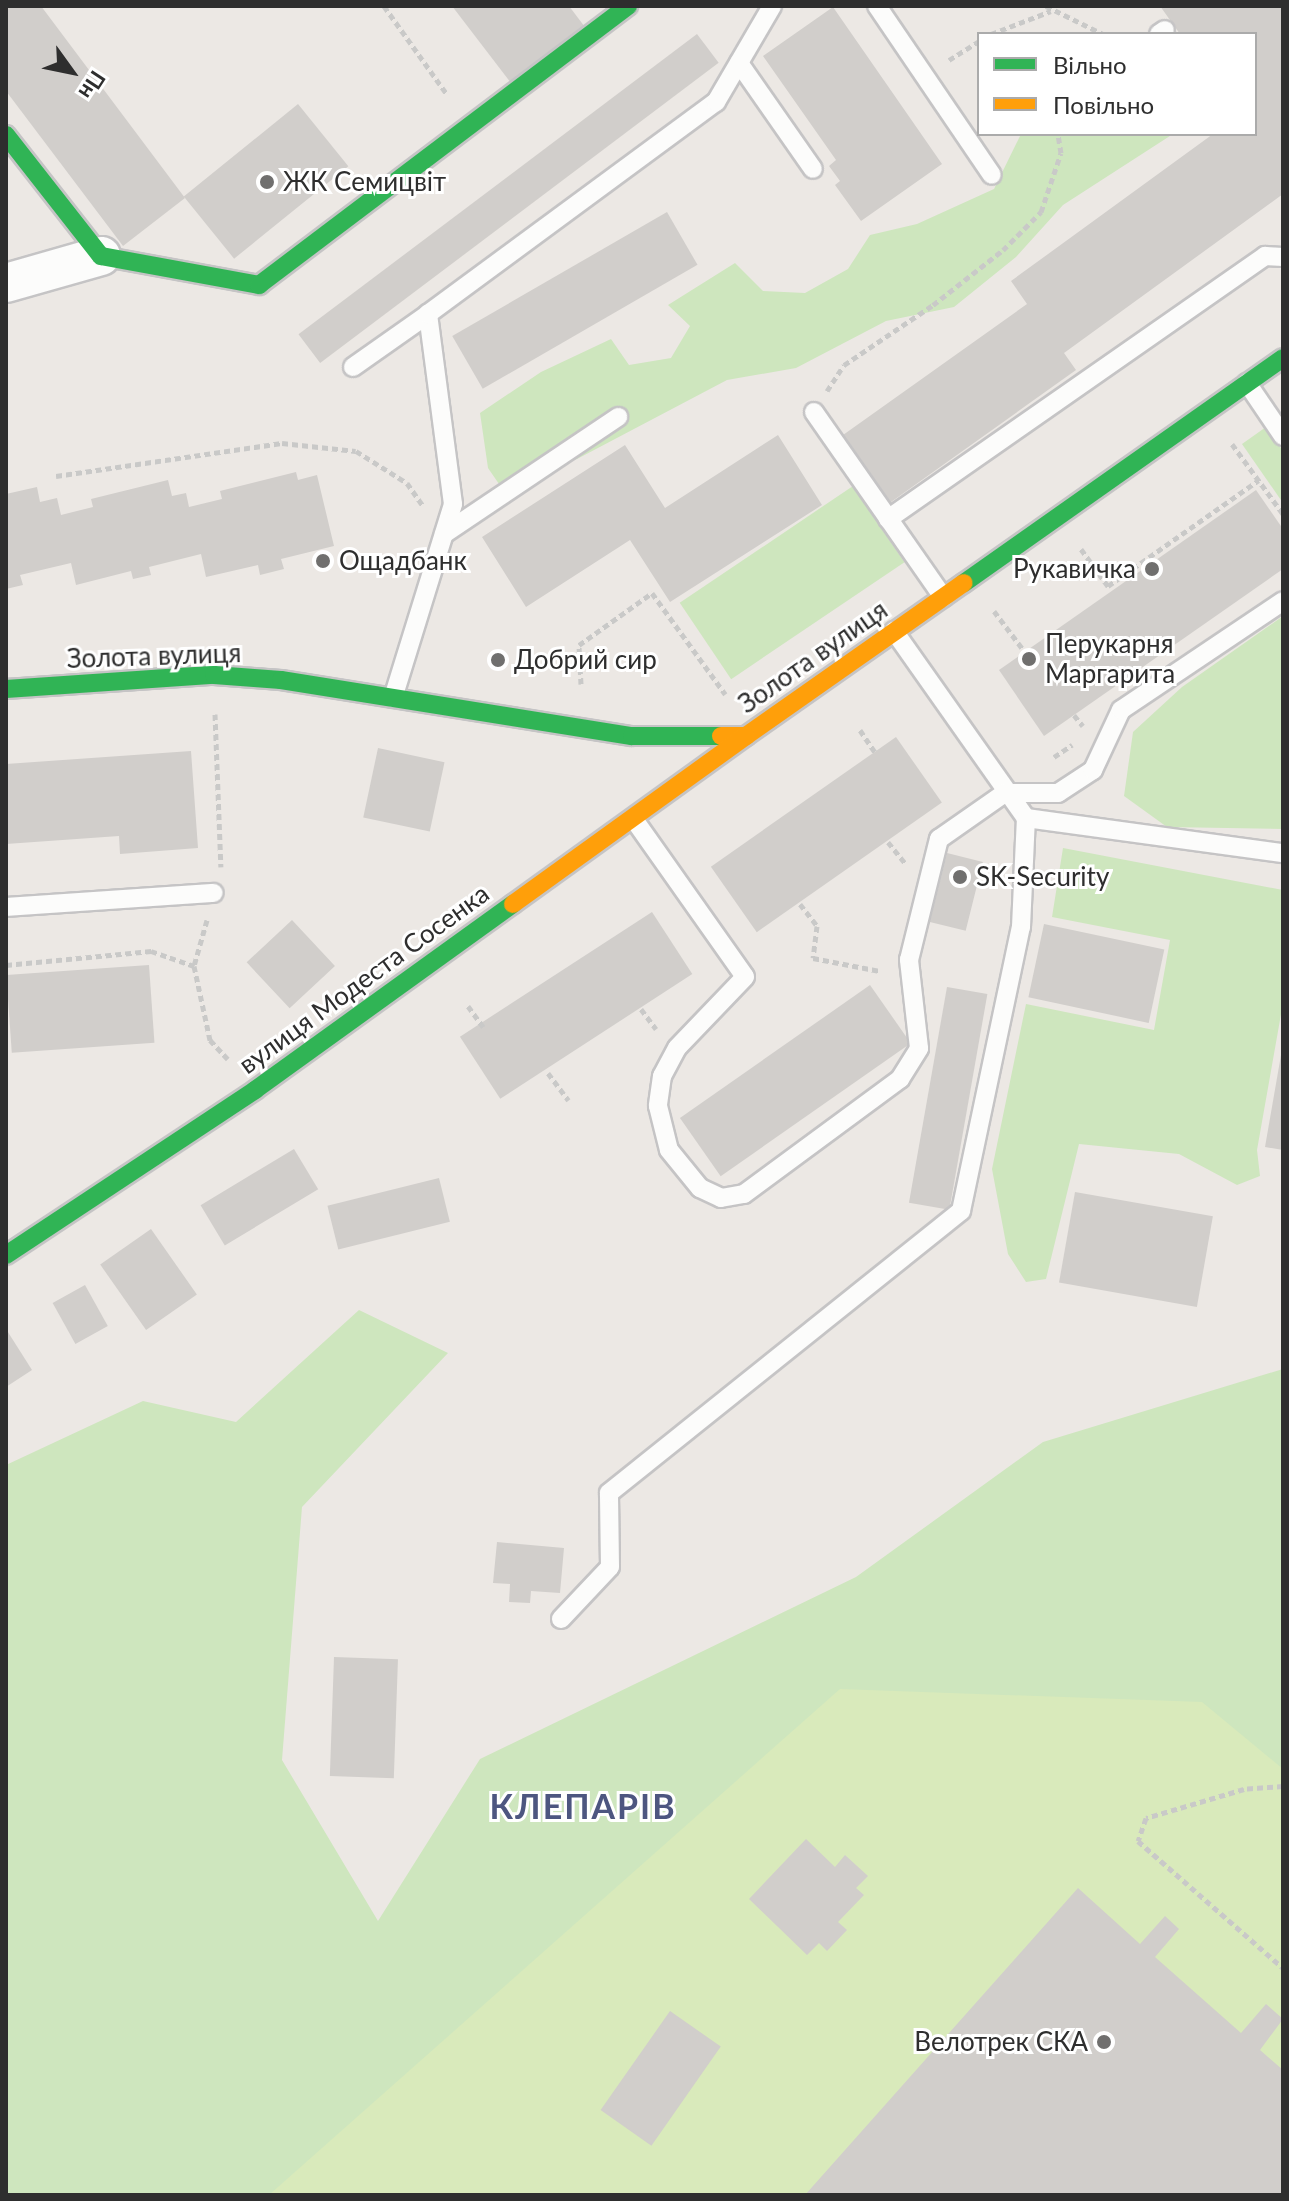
<!DOCTYPE html>
<meta charset="utf-8">
<style>
body{margin:0}
#map{position:relative;width:1289px;height:2201px;overflow:hidden;background:#ece8e4;font-family:Lato,sans-serif}
div>[style]{position:absolute}
.green>*{inset:0;background:#cee6be;transform-origin:0 0}
.pitch>*{inset:0;background:#d9eabb}
.building>*{inset:0;background:#d1cecb;transform-origin:0 0}
.path>*{height:5px;margin-top:-2.5px;transform-origin:0;background:repeating-linear-gradient(90deg,#c9c9c8 0 6px,transparent 0 10px)}
.roads{filter:drop-shadow(2px 0 #c5c4c5) drop-shadow(-2px 0 #c5c4c5) drop-shadow(0 2px #c5c4c5) drop-shadow(0 -2px #c5c4c5)}
.lane>*{height:18px;margin:-9px;padding:0 9px;transform-origin:9px;border-radius:9px;background:#fcfcfb}
.street>*{height:38px;margin:-19px;padding:0 19px;transform-origin:19px;border-radius:19px;background:#fcfcfb}
.fast>*{height:18px;margin:-9px;padding:0 9px;transform-origin:9px;border-radius:9px;background:#30b455}
.slow>*{height:18px;margin:-9px;padding:0 9px;transform-origin:9px;border-radius:9px;background:#ff9f0a}
.dots>*{width:22px;height:22px;translate:-50% -50%;box-sizing:border-box;border:4px solid #fff;border-radius:50%}
span{translate:-50% -50%;white-space:nowrap;text-align:center;line-height:1.15;-webkit-text-stroke:6px #fff;paint-order:stroke}
.poi-label{font-size:26px;color:#2e2e2e}
.left{translate:0 -50%;text-align:left}
.right{translate:-100% -50%;text-align:right}
.street-label{font-size:26px;color:#2e2e2e}
.district-label{font-size:34px;color:#4d5680;font-weight:700;letter-spacing:2px}
.frame{position:absolute;inset:0;border:8px solid #2e2e2e;pointer-events:none}
.legend{position:absolute;left:977px;top:32px;width:280px;height:104px;box-sizing:border-box;background:#fff;border:2px solid #ababab;margin:0;padding:10px 14px;list-style:none;font-size:24px;color:#2e2e2e}
.legend li{display:flex;align-items:center;gap:16px;height:40px}
.legend b{width:40px;border:2px solid #ababab}
.north{position:absolute;left:32px;top:32px;width:80px;height:80px;-webkit-text-stroke:6px #fff;paint-order:stroke;rotate:123deg;font-size:22px;font-weight:700;line-height:32px;text-align:center;color:#2e2e2e}
.north::after{content:'';display:block;margin:auto;width:28px;height:36px;background:#2e2e2e;clip-path:polygon(50% 0,100% 100%,50% 72%,0 100%)}
</style>
<div id="map">
<div class="green">
<div style="clip-path:polygon(1021px 134px,1173px 134px,1063px 205px,1016px 257px,954px 307px,886px 321px,796px 368px,727px 380px,577px 459px,499px 484px,488px 468px,480px 413px,541px 372px,611px 339px,629px 365px,671px 358px,690px 326px,668px 305px,735px 263px,763px 291px,805px 293px,848px 269px,870px 235px,917px 224px,994px 189px)"></div>
<div style="clip-path:polygon(1266px 427px,1283px 451px,1283px 503px,1242px 444px)"></div>
<div style="left:853px;top:486px;width:92px;height:209px;rotate:56deg"></div>
<div style="clip-path:polygon(1283px 616px,1283px 829px,1167px 827px,1124px 796px,1133px 732px,1182px 687px)"></div>
<div style="clip-path:polygon(1063px 848px,1283px 890px,1283px 1003px,1257px 1150px,1260px 1176px,1237px 1185px,1179px 1154px,1079px 1144px,1046px 1279px,1026px 1282px,1008px 1254px,992px 1169px,1026px 1004px,1154px 1030px,1170px 940px,1052px 917px)"></div>
<div style="clip-path:polygon(359px 1310px,448px 1353px,302px 1507px,282px 1760px,378px 1921px,480px 1759px,856px 1577px,1043px 1442px,1283px 1369px,1283px 1943px,545px 2195px,6px 2195px,6px 1465px,143px 1401px,236px 1422px)"></div>
</div>
<div class="pitch">
<div style="clip-path:polygon(840px 1689px,1202px 1702px,1283px 1769px,1283px 2195px,269px 2195px)"></div>
</div>
<div class="building">
<div style="clip-path:polygon(6px 6px,41px 6px,185px 198px,123px 246px,6px 91px)"></div>
<div style="clip-path:polygon(452px 6px,569px 6px,594px 39px,521px 96px)"></div>
<div style="clip-path:polygon(1160px 6px,1283px 6px,1283px 194px,1064px 353px,1076px 370px,884px 507px,836px 440px,1027px 304px,1011px 281px,1213px 134px,1255px 134px,1255px 34px,1180px 34px)"></div>
<div style="clip-path:polygon(833px 7px,942px 164px,861px 221px,835px 185px,840px 181px,829px 166px,836px 160px,763px 56px)"></div>
<div style="left:697px;top:34px;width:36px;height:499px;rotate:53deg"></div>
<div style="left:298px;top:104px;width:80px;height:147px;rotate:51deg"></div>
<div style="left:667px;top:212px;width:61px;height:248px;rotate:60deg"></div>
<div style="clip-path:polygon(778px 435px,822px 505px,670px 602px,630px 540px,526px 607px,482px 537px,625px 445px,665px 508px)"></div>
<div style="clip-path:polygon(296px 472px,298px 480px,317px 475px,334px 546px,281px 559px,284px 569px,260px 575px,258px 565px,206px 577px,201px 554px,149px 567px,151px 575px,133px 579px,131px 571px,76px 585px,71px 563px,20px 575px,23px 585px,6px 589px,6px 494px,37px 487px,40px 502px,57px 498px,61px 515px,93px 507px,91px 499px,168px 480px,172px 496px,186px 493px,189px 507px,222px 499px,220px 491px)"></div>
<div style="clip-path:polygon(1256px 490px,1283px 529px,1283px 569px,1044px 736px,999px 670px)"></div>
<div style="left:896px;top:737px;width:80px;height:226px;rotate:55deg"></div>
<div style="left:378px;top:748px;width:68px;height:71px;rotate:12deg"></div>
<div style="clip-path:polygon(191px 751px,198px 848px,120px 854px,119px 836px,6px 844px,6px 764px)"></div>
<div style="left:947px;top:853px;width:37px;height:71px;rotate:14deg"></div>
<div style="left:652px;top:912px;width:74px;height:229px;rotate:57deg"></div>
<div style="left:292px;top:920px;width:63px;height:62px;rotate:47deg"></div>
<div style="left:1044px;top:924px;width:123px;height:75px;rotate:12deg"></div>
<div style="left:149px;top:965px;width:78px;height:143px;rotate:86deg"></div>
<div style="left:870px;top:985px;width:71px;height:232px;rotate:55deg"></div>
<div style="left:947px;top:987px;width:41px;height:219px;rotate:10deg"></div>
<div style="clip-path:polygon(1281px 1055px,1283px 1056px,1283px 1150px,1265px 1147px)"></div>
<div style="left:294px;top:1149px;width:47px;height:109px;rotate:59deg"></div>
<div style="left:439px;top:1178px;width:45px;height:115px;rotate:76deg"></div>
<div style="left:1075px;top:1192px;width:140px;height:92px;rotate:10deg"></div>
<div style="left:151px;top:1229px;width:80px;height:62px;rotate:55deg"></div>
<div style="left:85px;top:1285px;width:47px;height:37px;rotate:61deg"></div>
<div style="clip-path:polygon(6px 1329px,32px 1370px,6px 1387px)"></div>
<div style="clip-path:polygon(497px 1542px,564px 1548px,560px 1593px,531px 1591px,530px 1603px,509px 1602px,510px 1584px,493px 1583px)"></div>
<div style="left:334px;top:1657px;width:64px;height:119px;rotate:2deg"></div>
<div style="clip-path:polygon(806px 1839px,835px 1867px,845px 1855px,868px 1876px,856px 1888px,864px 1895px,838px 1922px,847px 1930px,827px 1951px,819px 1943px,807px 1955px,749px 1899px)"></div>
<div style="clip-path:polygon(1078px 1888px,1140px 1944px,1165px 1916px,1179px 1929px,1155px 1957px,1241px 2033px,1266px 2004px,1283px 2019px,1260px 2050px,1283px 2070px,1283px 2195px,805px 2195px)"></div>
<div style="left:670px;top:2011px;width:62px;height:121px;rotate:35deg"></div>
</div>
<div class="path">
<div style="left:384px;top:6px;width:107px;rotate:54.5deg"></div>
<div style="left:1046px;top:6px;width:64px;rotate:26.2deg"></div>
<div style="left:991px;top:34px;width:64px;rotate:-21deg"></div>
<div style="left:949px;top:60px;width:36px;rotate:-32deg"></div>
<div style="left:827px;top:391px;width:31px;rotate:-57deg"></div>
<div style="left:844px;top:365px;width:107px;rotate:-34deg"></div>
<div style="left:933px;top:305px;width:89px;rotate:-38.2deg"></div>
<div style="left:1003px;top:250px;width:54px;rotate:-45deg"></div>
<div style="left:1041px;top:212px;width:62px;rotate:-71.3deg"></div>
<div style="left:1061px;top:153px;width:19px;rotate:-99deg"></div>
<div style="left:1232px;top:444px;width:87px;rotate:53.9deg"></div>
<div style="left:56px;top:476px;width:228px;rotate:-8.3deg"></div>
<div style="left:282px;top:443px;width:74px;rotate:6.2deg"></div>
<div style="left:356px;top:451px;width:60px;rotate:32.1deg"></div>
<div style="left:407px;top:483px;width:29px;rotate:55deg"></div>
<div style="left:1081px;top:549px;width:46px;rotate:53.9deg"></div>
<div style="left:1108px;top:586px;width:184px;rotate:-35.1deg"></div>
<div style="left:994px;top:611px;width:51px;rotate:52.9deg"></div>
<div style="left:581px;top:684px;width:39px;rotate:-93deg"></div>
<div style="left:579px;top:645px;width:90px;rotate:-35.5deg"></div>
<div style="left:652px;top:593px;width:125px;rotate:54.1deg"></div>
<div style="left:215px;top:714px;width:153px;rotate:87.8deg"></div>
<div style="left:1074px;top:715px;width:14px;rotate:51deg"></div>
<div style="left:860px;top:730px;width:27px;rotate:56deg"></div>
<div style="left:1054px;top:757px;width:22px;rotate:-34deg"></div>
<div style="left:888px;top:842px;width:27px;rotate:51deg"></div>
<div style="left:800px;top:904px;width:28px;rotate:52deg"></div>
<div style="left:817px;top:926px;width:32px;rotate:97deg"></div>
<div style="left:813px;top:958px;width:68px;rotate:11deg"></div>
<div style="left:207px;top:920px;width:48px;rotate:105.8deg"></div>
<div style="left:194px;top:966px;width:76px;rotate:77.8deg"></div>
<div style="left:210px;top:1040px;width:26px;rotate:47deg"></div>
<div style="left:6px;top:965px;width:146px;rotate:-5.5deg"></div>
<div style="left:151px;top:951px;width:46px;rotate:19.2deg"></div>
<div style="left:468px;top:1006px;width:26px;rotate:54deg"></div>
<div style="left:641px;top:1009px;width:25px;rotate:53deg"></div>
<div style="left:548px;top:1073px;width:34px;rotate:53deg"></div>
<div style="left:1283px;top:1786px;width:39px;rotate:176deg"></div>
<div style="left:1244px;top:1789px;width:102px;rotate:163.5deg"></div>
<div style="left:1146px;top:1818px;width:24px;rotate:109deg"></div>
<div style="left:1138px;top:1841px;width:193px;rotate:41.2deg"></div>
</div>
<div class="roads">
<div class="lane">
<div style="left:877px;top:6px;width:204px;rotate:55.8deg"></div>
<div style="left:1159px;top:34px;width:7px;rotate:-34deg"></div>
<div style="left:739px;top:63px;width:129px;rotate:55.1deg"></div>
<div style="left:353px;top:367px;width:92px;rotate:-35.2deg"></div>
<div style="left:1247px;top:383px;width:64px;rotate:55.8deg"></div>
<div style="left:814px;top:412px;width:226px;rotate:55.1deg"></div>
<div style="left:888px;top:519px;width:460px;rotate:-34.9deg"></div>
<div style="left:1265px;top:256px;width:18px;rotate:3deg"></div>
<div style="left:444px;top:534px;width:210px;rotate:-33.9deg"></div>
<div style="left:894px;top:631px;width:229px;rotate:54.8deg"></div>
<div style="left:1026px;top:818px;width:259px;rotate:7.8deg"></div>
<div style="left:393px;top:698px;width:203px;rotate:-72.8deg"></div>
<div style="left:453px;top:504px;width:192px;rotate:-97.5deg"></div>
<div style="left:428px;top:314px;width:358px;rotate:-36.4deg"></div>
<div style="left:716px;top:102px;width:111px;rotate:-59.7deg"></div>
<div style="left:633px;top:818px;width:194px;rotate:54.8deg"></div>
<div style="left:745px;top:977px;width:98px;rotate:133.8deg"></div>
<div style="left:677px;top:1048px;width:32px;rotate:118deg"></div>
<div style="left:662px;top:1076px;width:30px;rotate:98deg"></div>
<div style="left:658px;top:1106px;width:45px;rotate:76deg"></div>
<div style="left:669px;top:1150px;width:49px;rotate:50.8deg"></div>
<div style="left:700px;top:1188px;width:23px;rotate:25deg"></div>
<div style="left:721px;top:1198px;width:23px;rotate:-10deg"></div>
<div style="left:744px;top:1194px;width:194px;rotate:-36.4deg"></div>
<div style="left:900px;top:1079px;width:36px;rotate:-58deg"></div>
<div style="left:919px;top:1048px;width:89px;rotate:-96.5deg"></div>
<div style="left:909px;top:960px;width:125px;rotate:-76.1deg"></div>
<div style="left:939px;top:839px;width:80px;rotate:-34.9deg"></div>
<div style="left:1005px;top:793px;width:53px"></div>
<div style="left:1058px;top:793px;width:42px;rotate:-33.3deg"></div>
<div style="left:1093px;top:770px;width:66px;rotate:-65deg"></div>
<div style="left:1121px;top:710px;width:195px;rotate:-33.9deg"></div>
<div style="left:6px;top:907px;width:208px;rotate:-3.9deg"></div>
<div style="left:561px;top:1619px;width:71px;rotate:-46.7deg"></div>
<div style="left:610px;top:1567px;width:74px;rotate:-90.8deg"></div>
<div style="left:609px;top:1493px;width:451px;rotate:-38.7deg"></div>
<div style="left:961px;top:1211px;width:290px;rotate:-78.1deg"></div>
<div style="left:1021px;top:927px;width:109px;rotate:-87.4deg"></div>
</div>
<div class="street">
<div style="left:6px;top:283px;width:99px;rotate:-15.9deg"></div>
</div>
<div class="fast">
<div style="left:6px;top:135px;width:154px;rotate:51.9deg"></div>
<div style="left:101px;top:256px;width:161px;rotate:10.4deg"></div>
<div style="left:259px;top:285px;width:463px;rotate:-37.1deg"></div>
<div style="left:964px;top:583px;width:390px;rotate:-35.2deg"></div>
<div style="left:6px;top:689px;width:208px;rotate:-3.9deg"></div>
<div style="left:214px;top:675px;width:67px;rotate:4.3deg"></div>
<div style="left:281px;top:680px;width:355px;rotate:9.1deg"></div>
<div style="left:632px;top:736px;width:89px"></div>
<div style="left:6px;top:1255px;width:299px;rotate:-33.5deg"></div>
<div style="left:255px;top:1090px;width:318px;rotate:-35.8deg"></div>
</div>
<div class="slow">
<div style="left:721px;top:736px;width:25px"></div>
<div style="left:746px;top:736px;width:266px;rotate:-35.1deg"></div>
<div style="left:513px;top:904px;width:287px;rotate:-35.8deg"></div>
</div>
</div>
<div class="dots">
<div style="left:267px;top:182px;background:#706f6e"></div>
<div style="left:323px;top:561px;background:#706f6e"></div>
<div style="left:1152px;top:569px;background:#706f6e"></div>
<div style="left:1029px;top:659px;background:#706f6e"></div>
<div style="left:498px;top:660px;background:#706f6e"></div>
<div style="left:960px;top:877px;background:#706f6e"></div>
<div style="left:1104px;top:2042px;background:#706f6e"></div>
</div>
<div class="poi-label">
<span class="left" style="left:283px;top:182px">ЖК Семицвіт</span>
<span class="left" style="left:339px;top:561px">Ощадбанк</span>
<span class="right" style="left:1136px;top:569px">Рукавичка</span>
<span class="left" style="left:1045px;top:659px">Перукарня<br>Маргарита</span>
<span class="left" style="left:514px;top:660px">Добрий сир</span>
<span class="left" style="left:976px;top:877px">SK-Security</span>
<span class="right" style="left:1088px;top:2042px">Велотрек СКА</span>
</div>
<div class="street-label">
<span style="left:154px;top:656px;rotate:-2deg">Золота вулиця</span>
<span style="left:813px;top:657px;rotate:-35deg">Золота вулиця</span>
<span style="left:364px;top:979px;rotate:-36deg">вулиця Модеста Сосенка</span>
</div>
<div class="district-label">
<span style="left:583px;top:1806px">КЛЕПАРІВ</span>
</div>
<div class="frame"></div>
<ul class="legend">
<li><b style="height:10px;background:#30b455"></b>Вільно</li>
<li><b style="height:10px;background:#ff9f0a"></b>Повільно</li>
</ul>
<div class="north">Пн</div>
</div>
